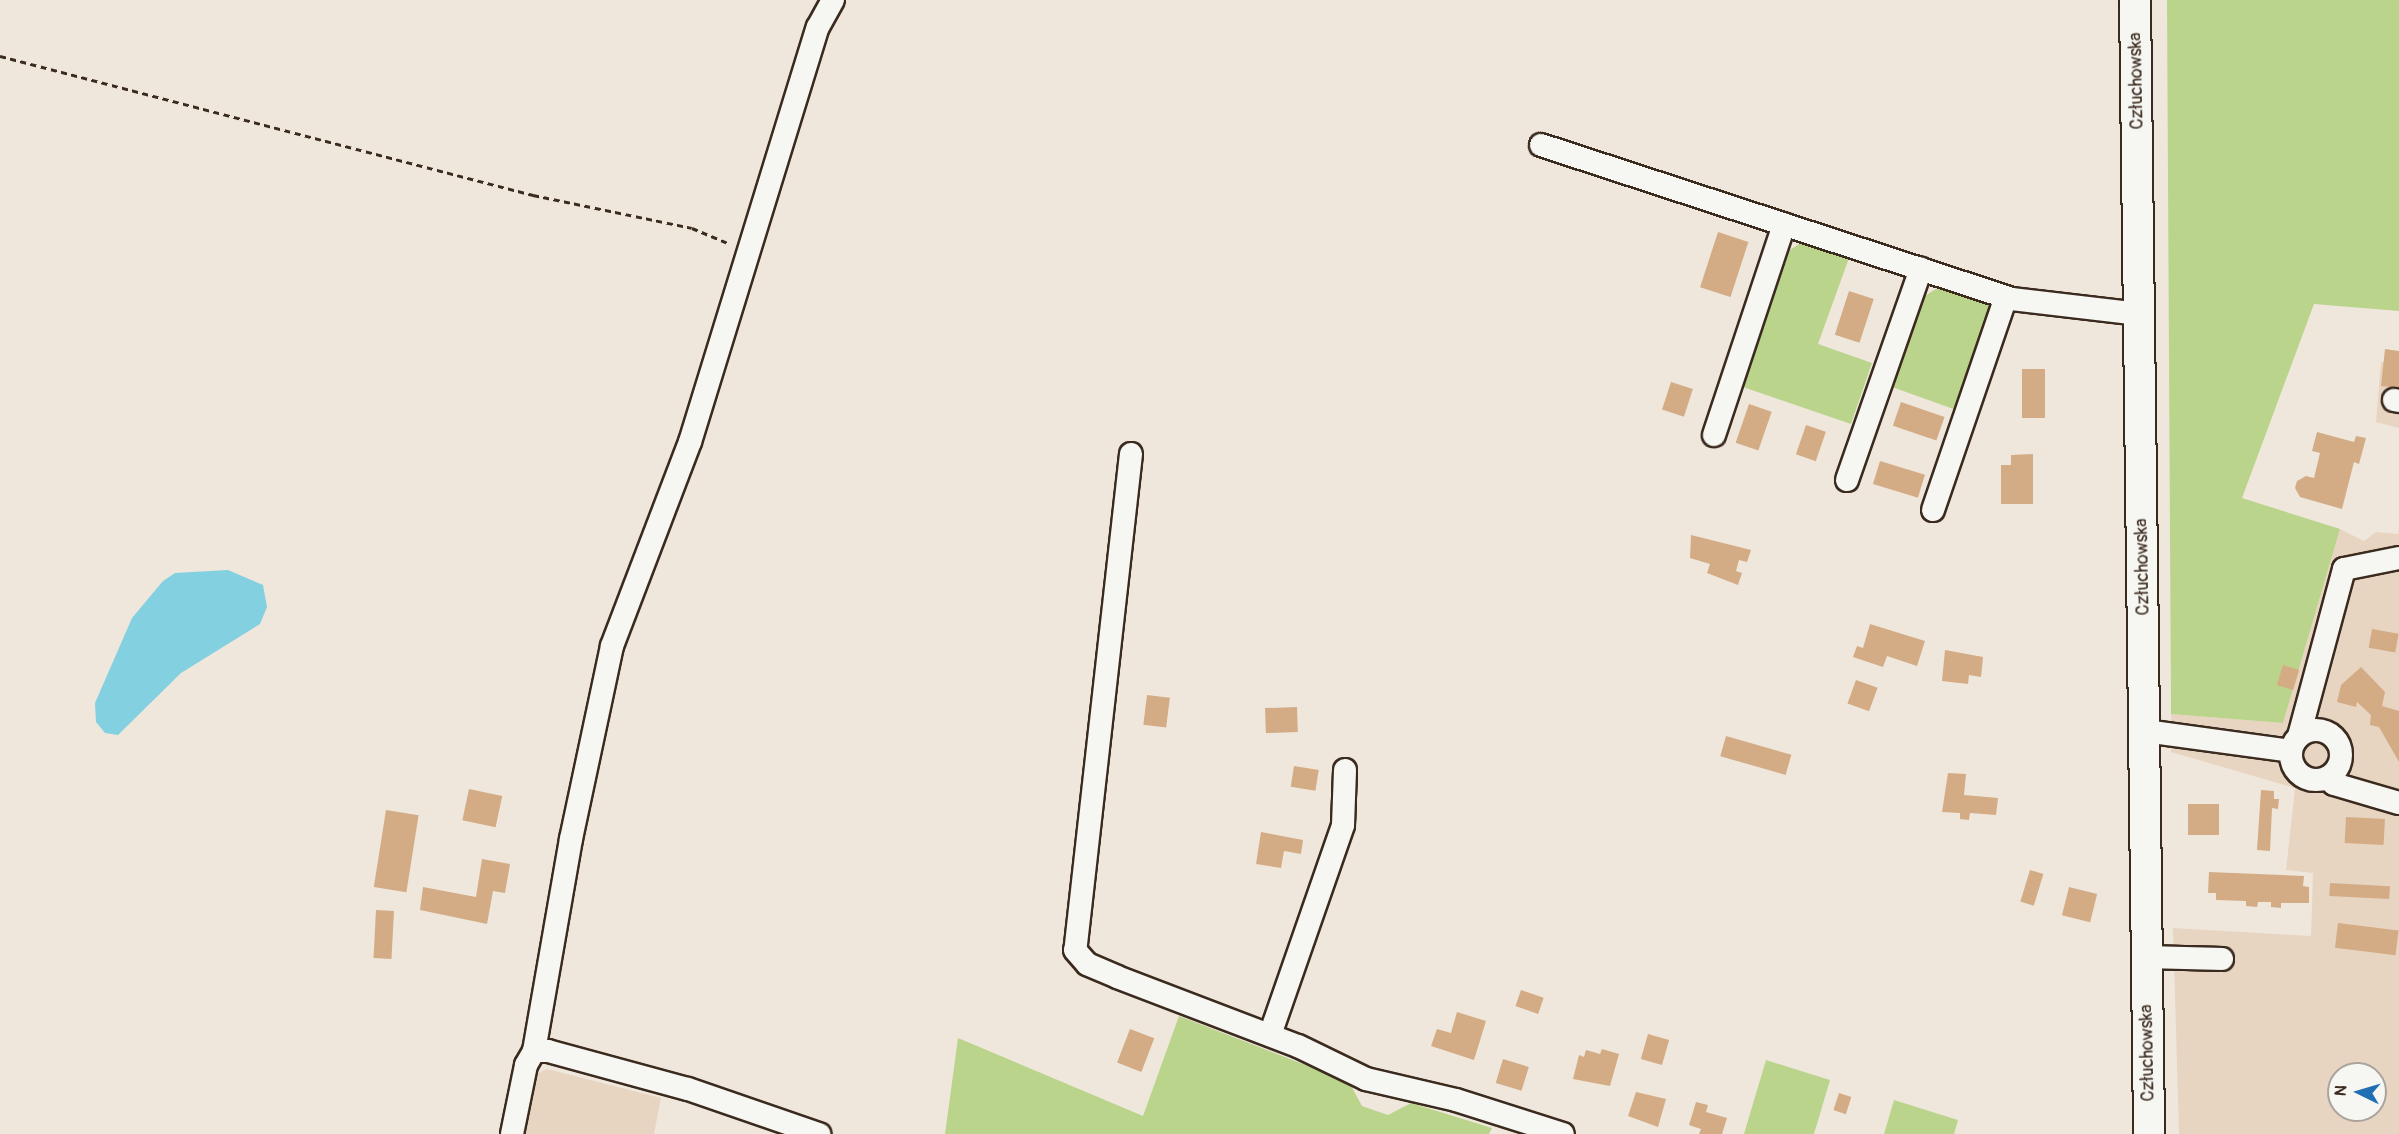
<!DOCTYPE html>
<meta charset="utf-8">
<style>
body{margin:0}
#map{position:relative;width:2399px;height:1134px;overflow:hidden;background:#efe7dc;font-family:Pangolin,sans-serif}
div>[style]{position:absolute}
.built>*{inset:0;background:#e7d5c2}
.green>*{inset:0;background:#bad48c}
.water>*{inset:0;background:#83d0e1}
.building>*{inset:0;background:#d3ac85;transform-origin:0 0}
.path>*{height:3px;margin-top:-1.5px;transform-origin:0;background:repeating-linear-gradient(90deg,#3b2a1e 0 6px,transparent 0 10.5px)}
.roads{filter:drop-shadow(2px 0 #3b2a1e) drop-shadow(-2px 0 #3b2a1e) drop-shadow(0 2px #3b2a1e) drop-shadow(0 -2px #3b2a1e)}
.minor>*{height:22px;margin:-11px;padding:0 11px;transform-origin:11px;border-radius:11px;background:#f6f6f2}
.minor>.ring{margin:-11px;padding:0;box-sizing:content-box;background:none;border:22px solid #f6f6f2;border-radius:50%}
.major>*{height:30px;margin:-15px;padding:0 15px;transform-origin:15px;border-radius:15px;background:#f6f6f2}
span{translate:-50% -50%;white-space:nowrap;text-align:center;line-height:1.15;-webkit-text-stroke:4.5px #f6f6f2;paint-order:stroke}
.street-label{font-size:18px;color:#3b2a1e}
.north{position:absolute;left:2327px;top:1062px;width:60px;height:60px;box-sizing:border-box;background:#f6f6f2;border:2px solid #aba49d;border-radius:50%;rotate:275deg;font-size:16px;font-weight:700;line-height:24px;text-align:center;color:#3b2a1e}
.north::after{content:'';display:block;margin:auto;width:21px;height:27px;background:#1f6fb2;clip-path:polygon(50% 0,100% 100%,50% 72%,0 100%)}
</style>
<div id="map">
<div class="built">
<div style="clip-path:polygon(2381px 362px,2399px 363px,2399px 428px,2376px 422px)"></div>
<div style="clip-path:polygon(evenodd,2399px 528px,2399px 1134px,2179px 1134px,2173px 928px,2311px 936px,2313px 873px,2286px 870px,2295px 788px,2171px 752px,2171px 714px,2283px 723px,2340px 529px,2364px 541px,2376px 532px,2398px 534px,2399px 528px,2339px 1074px,2375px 1074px,2375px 1110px,2339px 1110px,2339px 1074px)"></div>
<div style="clip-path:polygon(547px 1069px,661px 1098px,654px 1134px,522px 1134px,534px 1075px)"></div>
</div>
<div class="green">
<div style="clip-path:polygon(2167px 0,2399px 0,2399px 311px,2314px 304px,2242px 498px,2340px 529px,2283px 723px,2171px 714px)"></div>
<div style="clip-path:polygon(1802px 242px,1849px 258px,1818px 344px,1872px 363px,1851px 424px,1743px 387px,1790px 250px)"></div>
<div style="clip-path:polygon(1939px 287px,1994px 306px,1959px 411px,1892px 387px,1925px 296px)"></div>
<div style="clip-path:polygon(1179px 1016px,1349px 1082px,1362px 1106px,1388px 1115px,1411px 1103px,1492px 1128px,1489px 1134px,945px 1134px,958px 1038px,1143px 1116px)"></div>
<div style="clip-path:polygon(1766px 1060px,1830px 1080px,1814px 1134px,1744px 1134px)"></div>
<div style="clip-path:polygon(1894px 1100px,1958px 1120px,1954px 1134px,1884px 1134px)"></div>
</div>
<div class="water">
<div style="clip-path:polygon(228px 570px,263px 585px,267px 607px,260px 624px,181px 673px,118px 735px,105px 733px,96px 722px,95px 703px,132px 618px,163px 581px,175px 573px)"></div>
</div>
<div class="building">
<div style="left:1718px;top:232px;width:32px;height:58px;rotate:18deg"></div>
<div style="left:1849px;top:291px;width:26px;height:46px;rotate:18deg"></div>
<div style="clip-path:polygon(2385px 349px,2399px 351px,2399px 388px,2381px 386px)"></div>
<div style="left:2045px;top:369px;width:49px;height:23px;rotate:90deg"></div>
<div style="left:1671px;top:382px;width:23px;height:29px;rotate:18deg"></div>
<div style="left:1901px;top:402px;width:46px;height:25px;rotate:19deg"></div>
<div style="left:1749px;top:404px;width:24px;height:41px;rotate:19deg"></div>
<div style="left:1806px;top:425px;width:21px;height:31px;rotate:19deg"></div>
<div style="clip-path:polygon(2317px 432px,2354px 442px,2356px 436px,2366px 438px,2359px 464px,2354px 462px,2342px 509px,2300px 497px,2295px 488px,2297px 481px,2306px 476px,2314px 478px,2320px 453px,2312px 451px)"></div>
<div style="clip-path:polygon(2033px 454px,2033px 504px,2001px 504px,2001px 465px,2011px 465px,2011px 455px)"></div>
<div style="left:1880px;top:461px;width:47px;height:24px;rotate:17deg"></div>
<div style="clip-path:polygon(1691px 535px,1751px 550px,1747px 562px,1739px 560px,1736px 571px,1742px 573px,1738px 585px,1707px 573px,1710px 564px,1690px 558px)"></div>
<div style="clip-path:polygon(1870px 624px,1925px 641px,1917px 666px,1887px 656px,1883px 667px,1853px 657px,1857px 646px,1863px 648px)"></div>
<div style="left:2372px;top:629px;width:27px;height:19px;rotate:10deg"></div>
<div style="clip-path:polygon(1945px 650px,1983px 657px,1981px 677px,1969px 675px,1968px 684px,1942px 681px)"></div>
<div style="left:2283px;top:665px;width:17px;height:21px;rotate:17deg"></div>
<div style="clip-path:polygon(2361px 667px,2385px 692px,2382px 706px,2399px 711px,2399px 762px,2379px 727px,2370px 725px,2371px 715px,2357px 702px,2356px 707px,2337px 702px,2341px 685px)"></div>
<div style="left:1856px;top:680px;width:23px;height:25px;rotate:20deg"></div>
<div style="left:1147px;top:695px;width:23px;height:30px;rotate:7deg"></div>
<div style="left:1297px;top:707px;width:25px;height:32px;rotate:88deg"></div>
<div style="left:1726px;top:736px;width:68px;height:21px;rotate:16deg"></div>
<div style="left:1294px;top:766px;width:25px;height:21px;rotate:9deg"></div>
<div style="clip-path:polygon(1948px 773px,1966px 774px,1964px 795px,1998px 798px,1996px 815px,1970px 813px,1969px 820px,1960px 819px,1960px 813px,1942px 812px)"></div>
<div style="left:469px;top:789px;width:34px;height:32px;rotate:12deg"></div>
<div style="clip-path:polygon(2261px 790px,2274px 791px,2274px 799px,2279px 799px,2278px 809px,2272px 808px,2270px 851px,2257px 850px)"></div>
<div style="left:2188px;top:804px;width:31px;height:31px"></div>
<div style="left:386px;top:810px;width:33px;height:78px;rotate:9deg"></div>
<div style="left:2346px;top:817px;width:39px;height:26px;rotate:3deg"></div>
<div style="clip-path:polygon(1261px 832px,1303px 840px,1301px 854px,1284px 851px,1281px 868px,1256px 864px)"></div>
<div style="clip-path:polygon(482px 859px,510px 864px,505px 893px,493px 891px,487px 924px,420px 910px,423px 887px,476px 897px)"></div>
<div style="left:2030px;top:870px;width:14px;height:33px;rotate:17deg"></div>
<div style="clip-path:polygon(2209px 872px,2304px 876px,2303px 886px,2309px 887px,2309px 903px,2281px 903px,2281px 908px,2271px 907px,2271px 902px,2258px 902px,2257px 907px,2246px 906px,2246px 901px,2216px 900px,2216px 893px,2208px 893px)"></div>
<div style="left:2330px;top:883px;width:60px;height:13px;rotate:3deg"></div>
<div style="left:2069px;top:887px;width:29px;height:29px;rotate:14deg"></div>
<div style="left:376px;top:910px;width:18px;height:48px;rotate:3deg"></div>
<div style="left:2338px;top:923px;width:61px;height:25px;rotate:7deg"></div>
<div style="left:1521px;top:990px;width:24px;height:17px;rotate:19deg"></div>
<div style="clip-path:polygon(1457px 1012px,1486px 1021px,1474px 1060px,1431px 1046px,1437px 1029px,1451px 1033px)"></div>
<div style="left:1130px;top:1029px;width:26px;height:36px;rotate:21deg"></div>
<div style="left:1648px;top:1034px;width:22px;height:26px;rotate:16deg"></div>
<div style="clip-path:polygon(1602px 1049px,1619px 1054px,1610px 1086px,1573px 1079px,1579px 1055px,1584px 1057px,1586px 1050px,1600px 1054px)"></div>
<div style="left:1503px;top:1059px;width:27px;height:25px;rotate:17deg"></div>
<div style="clip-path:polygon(1636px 1092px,1666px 1099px,1658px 1127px,1628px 1116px)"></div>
<div style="left:1839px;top:1093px;width:13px;height:18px;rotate:18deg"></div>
<div style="clip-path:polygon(1696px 1102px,1708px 1105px,1706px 1112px,1727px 1118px,1722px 1134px,1699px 1134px,1701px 1129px,1689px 1125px)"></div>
</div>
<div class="path">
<div style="left:0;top:56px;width:551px;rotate:14.62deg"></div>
<div style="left:533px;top:195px;width:162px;rotate:11.7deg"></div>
<div style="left:692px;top:228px;width:41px;rotate:22.8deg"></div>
</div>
<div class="roads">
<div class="minor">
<div style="left:1541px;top:145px;width:496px;rotate:18.1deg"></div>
<div style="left:2012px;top:299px;width:128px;rotate:6.7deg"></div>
<div style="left:2394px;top:400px;width:5px;rotate:11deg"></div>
<div style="left:1714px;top:435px;width:222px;rotate:-71.6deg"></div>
<div style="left:1131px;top:454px;width:499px;rotate:96.4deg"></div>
<div style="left:1075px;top:950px;width:18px;rotate:49deg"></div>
<div style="left:1087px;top:964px;width:33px;rotate:23deg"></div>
<div style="left:1117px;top:977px;width:194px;rotate:20.9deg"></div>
<div style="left:1298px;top:1046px;width:76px;rotate:25.9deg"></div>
<div style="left:1366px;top:1079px;width:92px;rotate:13.1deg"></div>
<div style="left:1456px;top:1100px;width:112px;rotate:17.6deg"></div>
<div style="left:1847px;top:480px;width:224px;rotate:-70.7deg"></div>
<div style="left:1933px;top:510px;width:225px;rotate:-71.1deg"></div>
<div class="ring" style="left:2291px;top:730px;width:28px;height:28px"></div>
<div style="left:2145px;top:731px;width:147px;rotate:7.8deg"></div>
<div style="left:2299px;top:736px;width:173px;rotate:-74.9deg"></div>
<div style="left:2344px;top:569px;width:56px;rotate:-11.3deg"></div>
<div style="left:2327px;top:778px;width:9px;rotate:41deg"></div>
<div style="left:2334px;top:784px;width:68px;rotate:16.3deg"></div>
<div style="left:2147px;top:957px;width:75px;rotate:1.5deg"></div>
<div style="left:1270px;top:1035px;width:222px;rotate:-70.8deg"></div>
<div style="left:1343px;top:825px;width:55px;rotate:-87.9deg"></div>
<div style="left:534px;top:1051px;width:14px"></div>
<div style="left:548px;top:1051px;width:145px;rotate:15.2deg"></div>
<div style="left:688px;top:1089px;width:139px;rotate:19deg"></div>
<div style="left:512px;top:1134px;width:70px;rotate:-78.5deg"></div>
<div style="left:526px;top:1065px;width:16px;rotate:-60deg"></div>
<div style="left:534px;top:1051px;width:215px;rotate:-80.1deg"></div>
<div style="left:571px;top:839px;width:197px;rotate:-78deg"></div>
<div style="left:612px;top:646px;width:218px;rotate:-69.1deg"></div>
<div style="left:690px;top:442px;width:434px;rotate:-72.9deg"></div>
<div style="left:818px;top:27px;width:31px;rotate:-61deg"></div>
</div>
<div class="major">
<div style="left:2135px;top:0;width:1134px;rotate:89.29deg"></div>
</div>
</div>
<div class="street-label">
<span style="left:2137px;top:81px;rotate:-91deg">Człuchowska</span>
<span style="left:2143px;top:567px;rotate:-91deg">Człuchowska</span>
<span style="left:2148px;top:1053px;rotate:-91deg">Człuchowska</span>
</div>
<div class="north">N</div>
</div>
